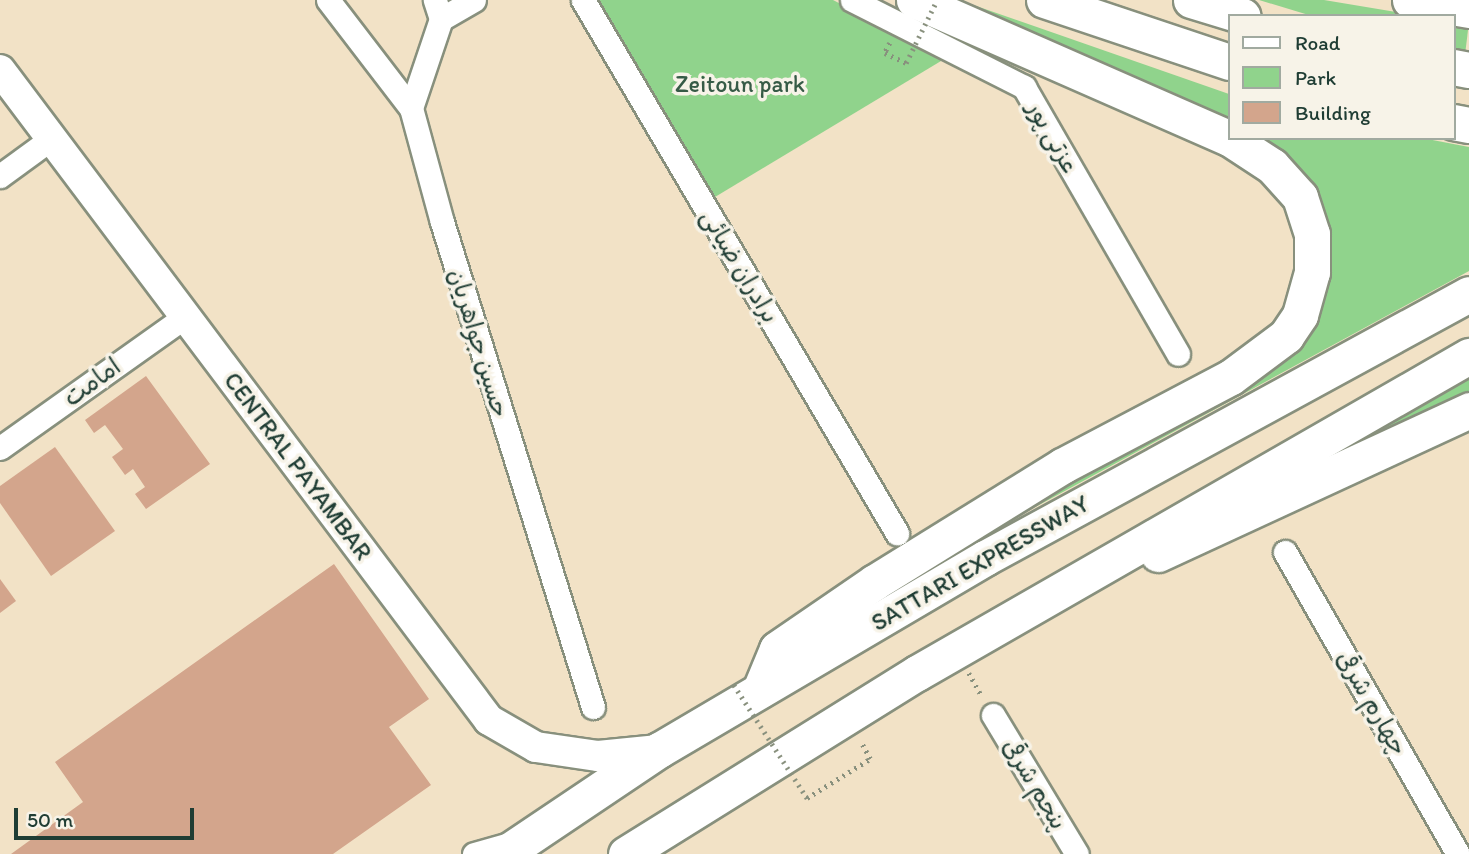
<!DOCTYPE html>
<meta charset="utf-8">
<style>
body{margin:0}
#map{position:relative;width:1469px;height:854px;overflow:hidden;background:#f2e2c6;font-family:Itim,"Playpen Sans Arabic",sans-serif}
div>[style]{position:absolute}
.green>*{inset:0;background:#90d38c;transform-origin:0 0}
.building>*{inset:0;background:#d3a58c}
.path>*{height:4.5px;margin-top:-2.25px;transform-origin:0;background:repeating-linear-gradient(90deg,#88907d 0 2px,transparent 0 7px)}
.roads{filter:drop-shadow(2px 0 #88907d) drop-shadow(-2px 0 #88907d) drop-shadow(0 2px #88907d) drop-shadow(0 -2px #88907d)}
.minor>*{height:23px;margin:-11.5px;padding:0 11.5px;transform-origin:11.5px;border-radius:11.5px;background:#fff}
.major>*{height:30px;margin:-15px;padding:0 15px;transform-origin:15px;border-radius:15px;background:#fff}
.highway>*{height:35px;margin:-17.5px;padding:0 17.5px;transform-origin:17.5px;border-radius:17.5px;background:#fff}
.path-bridge>*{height:4.5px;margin-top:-2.25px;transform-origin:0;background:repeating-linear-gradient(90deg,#88907d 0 2px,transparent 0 7px)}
span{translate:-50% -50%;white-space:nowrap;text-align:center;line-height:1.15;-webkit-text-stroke:7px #f7f3e8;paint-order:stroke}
.park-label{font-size:24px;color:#365b46}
.street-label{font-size:24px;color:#1f3d34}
.legend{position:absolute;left:1228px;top:14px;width:228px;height:126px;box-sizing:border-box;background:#f7f3e8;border:2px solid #a1aaa0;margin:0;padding:9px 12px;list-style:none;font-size:21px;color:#1f3d34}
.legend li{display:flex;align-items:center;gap:14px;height:35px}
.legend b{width:35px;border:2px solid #a1aaa0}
.scale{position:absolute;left:14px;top:808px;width:180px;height:32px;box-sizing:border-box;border:4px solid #1f3d34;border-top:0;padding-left:9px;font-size:21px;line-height:24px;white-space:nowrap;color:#1f3d34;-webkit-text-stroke:5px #f7f3e8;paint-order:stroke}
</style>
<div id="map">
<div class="green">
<div style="clip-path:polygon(593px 0,833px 0,946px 58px,710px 200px)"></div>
<div style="clip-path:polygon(940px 0,959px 0,1229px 94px,1229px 126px)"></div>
<div style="clip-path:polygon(1259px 0,1324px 0,1420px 16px,1312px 16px)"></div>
<div style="left:1453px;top:21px;width:16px;height:30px;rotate:7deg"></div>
<div style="clip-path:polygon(1253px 138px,1422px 138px,1469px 147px,1469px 271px,949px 554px,1315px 322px,1330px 258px,1327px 229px)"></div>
<div style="clip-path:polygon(1469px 377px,1469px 394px,1216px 517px)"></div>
</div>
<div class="building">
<div style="clip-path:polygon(146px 376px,210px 464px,146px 509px,135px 494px,145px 487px,133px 469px,125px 475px,112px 457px,123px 449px,105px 425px,94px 433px,85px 420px)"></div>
<div style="clip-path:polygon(55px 447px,115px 531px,51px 576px,0 503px,0 486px)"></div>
<div style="clip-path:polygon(334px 564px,429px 699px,389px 727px,431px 785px,333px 854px,11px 854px,83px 802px,55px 762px)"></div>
<div style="clip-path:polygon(0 579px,16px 601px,0 613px)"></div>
</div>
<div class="path">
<div style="left:890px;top:43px;width:11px;rotate:117deg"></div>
<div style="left:885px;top:53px;width:23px;rotate:25deg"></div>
<div style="left:969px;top:673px;width:26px;rotate:61deg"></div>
<div style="left:807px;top:798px;width:74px;rotate:-31.8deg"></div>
<div style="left:870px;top:759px;width:19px;rotate:-118deg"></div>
</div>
<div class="roads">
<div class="minor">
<div style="left:328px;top:0;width:136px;rotate:52.5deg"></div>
<div style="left:411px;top:108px;width:118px;rotate:74.8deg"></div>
<div style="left:442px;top:222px;width:508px;rotate:72.71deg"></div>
<div style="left:583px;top:0;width:619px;rotate:59.5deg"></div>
<div style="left:852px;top:0;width:193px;rotate:26.8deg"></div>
<div style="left:1024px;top:87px;width:308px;rotate:60deg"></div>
<div style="left:441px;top:19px;width:38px;rotate:-30deg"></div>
<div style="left:411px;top:108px;width:94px;rotate:-71.4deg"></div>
<div style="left:441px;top:19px;width:20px;rotate:-108deg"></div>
<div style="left:0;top:176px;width:64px;rotate:-36.2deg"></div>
<div style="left:0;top:448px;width:226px;rotate:-35.4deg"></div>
<div style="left:1285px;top:552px;width:348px;rotate:60.2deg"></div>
<div style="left:993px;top:715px;width:162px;rotate:58.9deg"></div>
<div style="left:474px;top:854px;width:45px;rotate:-15.6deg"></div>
</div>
<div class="major">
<div style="left:0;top:70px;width:813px;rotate:53.05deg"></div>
<div style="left:489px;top:720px;width:54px;rotate:29.9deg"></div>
<div style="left:536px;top:747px;width:63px;rotate:8.3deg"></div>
<div style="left:598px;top:756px;width:61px;rotate:-5.6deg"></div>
</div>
<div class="highway">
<div style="left:914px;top:0;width:344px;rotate:23.7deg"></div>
<div style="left:1044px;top:0;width:195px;rotate:18.5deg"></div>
<div style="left:1191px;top:0;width:54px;rotate:17.1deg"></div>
<div style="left:1410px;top:0;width:60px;rotate:9.6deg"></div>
<div style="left:1453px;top:67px;width:16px;rotate:11deg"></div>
<div style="left:1453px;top:122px;width:16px;rotate:11deg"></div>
<div style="left:1158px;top:554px;width:343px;rotate:-24.8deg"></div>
<div style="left:760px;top:690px;width:44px;rotate:-67.5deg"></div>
<div style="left:777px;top:649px;width:119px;rotate:-34.4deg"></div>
<div style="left:875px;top:582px;width:220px;rotate:-31.8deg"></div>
<div style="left:1062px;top:466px;width:191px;rotate:-27.8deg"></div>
<div style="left:1231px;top:377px;width:69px;rotate:-36.7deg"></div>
<div style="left:1286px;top:336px;width:25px;rotate:-56deg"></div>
<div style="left:1300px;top:315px;width:45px;rotate:-74.4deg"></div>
<div style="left:1312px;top:272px;width:38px;rotate:-90deg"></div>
<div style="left:1312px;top:234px;width:39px;rotate:-108deg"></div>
<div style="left:1300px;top:197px;width:42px;rotate:-132.1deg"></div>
<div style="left:1272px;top:166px;width:51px;rotate:-146.9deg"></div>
<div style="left:504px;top:854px;width:187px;rotate:-33.9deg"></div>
<div style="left:659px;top:750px;width:378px;rotate:-30.5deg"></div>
<div style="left:985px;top:558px;width:551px;rotate:-28.61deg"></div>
<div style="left:626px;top:854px;width:343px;rotate:-31.9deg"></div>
<div style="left:917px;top:673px;width:637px;rotate:-29.87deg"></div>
</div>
</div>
<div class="path-bridge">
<div style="left:906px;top:63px;width:70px;rotate:-63.8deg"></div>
<div style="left:734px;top:685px;width:135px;rotate:57.1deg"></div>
</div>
<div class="park-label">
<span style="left:740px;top:84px">Zeitoun park</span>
</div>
<div class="street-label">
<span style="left:1053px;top:137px;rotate:60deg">عزتی پور</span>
<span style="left:740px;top:266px;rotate:59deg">برادران ضیائی</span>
<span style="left:479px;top:343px;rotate:73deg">حسین جواهریان</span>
<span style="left:92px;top:382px;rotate:-36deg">امامت</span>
<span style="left:298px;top:466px;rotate:53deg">CENTRAL PAYAMBAR</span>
<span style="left:980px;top:563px;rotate:-30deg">SATTARI EXPRESSWAY</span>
<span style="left:1372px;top:703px;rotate:60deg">چهارم شرقی</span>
<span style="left:1035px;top:784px;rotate:59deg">پنجم شرقی</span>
</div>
<ul class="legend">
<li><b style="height:9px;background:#fff"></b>Road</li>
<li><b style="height:19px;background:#90d38c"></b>Park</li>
<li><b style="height:19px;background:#d3a58c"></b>Building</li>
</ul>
<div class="scale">50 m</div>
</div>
